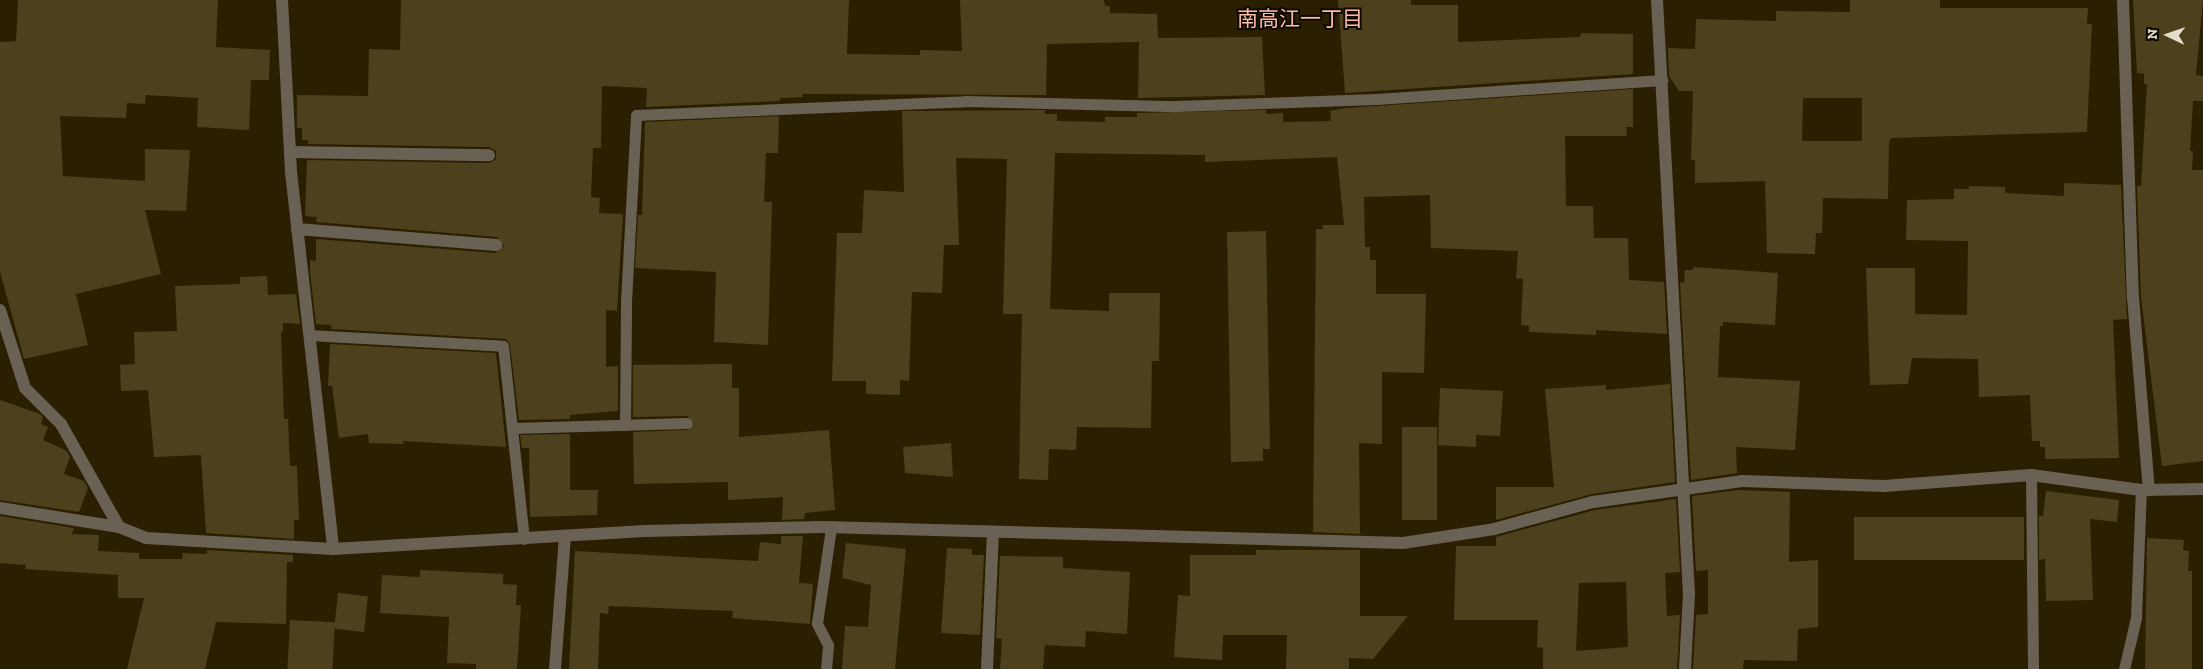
<!DOCTYPE html>
<meta charset="utf-8">
<style>
body{margin:0}
#map{position:relative;width:2203px;height:669px;overflow:hidden;background:#2a2001;font-family:"Zilla Slab","Noto Sans JP",serif}
div>[style]{position:absolute}
.building>*{inset:0;background:#4c401d;transform-origin:0 0}
.service>*{height:11px;margin:-5.5px;padding:0 5.5px;transform-origin:5.5px;border-radius:5.5px;background:#6a6155}
.minor>*{height:12px;margin:-6px;padding:0 6px;transform-origin:6px;border-radius:6px;background:#6a6155}
span{translate:-50% -50%;white-space:nowrap;text-align:center;line-height:1.15;-webkit-text-stroke:4px #0e0a02;paint-order:stroke}
.neighbourhood-label{font-size:21px;color:#fcbaa9}
.north{position:absolute;left:2143px;top:10px;width:50px;height:50px;-webkit-text-stroke:4px #0e0a02;paint-order:stroke;rotate:273deg;font-size:14px;font-weight:700;line-height:20px;text-align:center;color:#e3ddcb}
.north::after{content:'';display:block;margin:auto;width:18px;height:22px;background:#e3ddcb;clip-path:polygon(50% 0,100% 100%,50% 72%,0 100%)}
</style>
<div id="map">
<div class="building">
<div style="clip-path:polygon(18px 0,218px 0,216px 47px,270px 50px,269px 80px,251px 80px,249px 130px,197px 127px,198px 98px,146px 95px,145px 104px,127px 103px,126px 118px,60px 116px,63px 176px,145px 181px,145px 149px,190px 150px,186px 211px,145px 210px,161px 274px,76px 294px,88px 345px,24px 359px,0 272px,0 42px,16px 41px)"></div>
<div style="clip-path:polygon(401px 0,849px 0,847px 54px,920px 55px,920px 50px,962px 51px,960px 0,1104px 0,1105px 6px,1110px 6px,1110px 13px,1157px 14px,1158px 38px,1262px 37px,1265px 95px,1138px 98px,1139px 42px,1047px 44px,1046px 95px,802px 94px,803px 97px,780px 98px,780px 101px,646px 107px,647px 88px,602px 86px,601px 148px,593px 148px,591px 197px,600px 198px,599px 213px,623px 214px,617px 311px,606px 310px,606px 367px,618px 366px,618px 411px,570px 415px,570px 419px,519px 420px,510px 345px,506px 339px,331px 329px,331px 325px,316px 324px,310px 271px,310px 260px,316px 261px,316px 239px,495px 253px,504px 246px,497px 237px,316px 222px,317px 217px,305px 216px,307px 160px,489px 163px,496px 159px,496px 151px,489px 147px,308px 144px,308px 140px,302px 140px,302px 128px,297px 128px,297px 95px,368px 96px,369px 49px,400px 50px)"></div>
<div style="clip-path:polygon(1338px 0,1411px 0,1411px 5px,1458px 5px,1458px 42px,1580px 37px,1581px 33px,1633px 34px,1633px 74px,1345px 93px)"></div>
<div style="clip-path:polygon(evenodd,1850px 0,1940px 0,1940px 8px,2088px 8px,2087px 24px,2092px 24px,2087px 132px,1891px 138px,1889px 141px,1888px 199px,1823px 198px,1822px 233px,1816px 233px,1815px 254px,1767px 253px,1765px 181px,1695px 183px,1695px 160px,1691px 160px,1693px 91px,1679px 91px,1669px 76px,1668px 48px,1695px 49px,1696px 19px,1776px 21px,1776px 11px,1850px 12px,1850px 0,1803px 98px,1862px 98px,1862px 141px,1802px 141px,1803px 98px)"></div>
<div style="clip-path:polygon(2133px 0,2203px 0,2196px 75px,2203px 76px,2203px 101px,2193px 101px,2190px 151px,2193px 151px,2192px 170px,2203px 170px,2203px 461px,2162px 466px,2141px 297px,2137px 186px,2141px 186px,2147px 84px,2144px 84px,2144px 74px,2137px 73px)"></div>
<div style="clip-path:polygon(1633px 89px,1633px 127px,1626px 127px,1627px 136px,1565px 136px,1566px 206px,1593px 206px,1594px 238px,1628px 238px,1629px 280px,1664px 282px,1667px 334px,1596px 330px,1596px 335px,1529px 332px,1529px 326px,1521px 325px,1523px 279px,1516px 278px,1518px 251px,1431px 248px,1430px 195px,1364px 197px,1365px 247px,1370px 247px,1370px 260px,1376px 260px,1376px 294px,1426px 294px,1425px 334px,1424px 373px,1382px 372px,1382px 444px,1359px 443px,1360px 534px,1313px 532px,1316px 229px,1323px 229px,1322px 225px,1344px 225px,1337px 157px,1205px 162px,1205px 155px,1055px 153px,1050px 309px,1109px 311px,1109px 293px,1160px 293px,1159px 361px,1152px 361px,1151px 428px,1077px 427px,1076px 450px,1049px 449px,1048px 480px,1019px 479px,1022px 314px,1003px 314px,1007px 159px,956px 158px,959px 245px,944px 245px,942px 293px,912px 292px,909px 381px,900px 380px,900px 395px,866px 394px,866px 381px,832px 381px,837px 233px,862px 233px,864px 190px,904px 192px,902px 111px,1045px 110px,1045px 114px,1057px 114px,1057px 121px,1105px 122px,1105px 117px,1137px 117px,1137px 113px,1266px 110px,1266px 114px,1283px 113px,1283px 122px,1331px 121px,1330px 111px,1346px 108px)"></div>
<div style="clip-path:polygon(779px 116px,778px 153px,766px 153px,764px 202px,772px 202px,768px 345px,714px 342px,716px 272px,635px 268px,638px 215px,642px 215px,645px 122px)"></div>
<div style="clip-path:polygon(2064px 183px,2121px 185px,2127px 319px,2113px 320px,2119px 458px,2045px 459px,2045px 447px,2040px 447px,2040px 441px,2032px 441px,2030px 395px,1979px 397px,1978px 359px,1912px 358px,1908px 384px,1870px 385px,1866px 268px,1915px 268px,1915px 314px,1967px 315px,1968px 241px,1906px 240px,1907px 200px,1954px 199px,1954px 189px,1969px 189px,1969px 186px,2005px 187px,2005px 193px,2064px 196px)"></div>
<div style="clip-path:polygon(1266px 231px,1270px 449px,1263px 449px,1263px 461px,1231px 462px,1227px 232px)"></div>
<div style="clip-path:polygon(1693px 267px,1778px 273px,1775px 325px,1723px 322px,1723px 326px,1720px 326px,1718px 377px,1800px 381px,1795px 450px,1736px 447px,1737px 473px,1691px 480px,1680px 282px,1684px 283px,1685px 270px,1693px 270px)"></div>
<div style="clip-path:polygon(267px 276px,268px 295px,296px 294px,300px 324px,283px 323px,283px 331px,281px 332px,284px 419px,288px 419px,290px 466px,297px 466px,299px 520px,294px 520px,294px 539px,206px 533px,201px 455px,154px 457px,148px 390px,121px 391px,120px 365px,135px 364px,134px 332px,177px 331px,175px 286px,240px 284px,240px 277px)"></div>
<div style="clip-path:polygon(330px 344px,496px 353px,506px 447px,403px 441px,403px 444px,369px 443px,368px 434px,339px 438px,332px 386px,328px 386px)"></div>
<div style="clip-path:polygon(732px 364px,732px 388px,739px 388px,739px 437px,829px 430px,835px 510px,805px 513px,804px 519px,782px 520px,783px 497px,728px 500px,728px 482px,634px 484px,633px 432px,687px 430px,694px 423px,687px 416px,633px 417px,633px 365px)"></div>
<div style="clip-path:polygon(1670px 384px,1675px 482px,1592px 494px,1496px 520px,1496px 487px,1554px 487px,1545px 389px,1606px 385px,1606px 390px)"></div>
<div style="clip-path:polygon(1440px 388px,1503px 391px,1500px 436px,1476px 435px,1476px 447px,1438px 445px)"></div>
<div style="clip-path:polygon(0 400px,40px 414px,43px 417px,41px 424px,48px 427px,43px 440px,67px 451px,70px 457px,64px 474px,84px 481px,88px 488px,79px 512px,0 500px)"></div>
<div style="left:1402px;top:427px;width:35px;height:93px"></div>
<div style="clip-path:polygon(570px 434px,570px 490px,598px 490px,597px 515px,530px 517px,529px 448px,522px 448px,520px 435px)"></div>
<div style="clip-path:polygon(951px 443px,953px 477px,905px 473px,903px 447px)"></div>
<div style="clip-path:polygon(1738px 490px,1790px 492px,1789px 562px,1818px 560px,1818px 627px,1798px 629px,1797px 661px,1744px 660px,1743px 669px,1693px 669px,1696px 615px,1708px 614px,1708px 570px,1696px 571px,1692px 496px)"></div>
<div style="clip-path:polygon(2046px 491px,2119px 500px,2117px 522px,2090px 519px,2093px 600px,2046px 601px,2045px 559px,2039px 560px,2039px 516px,2043px 516px)"></div>
<div style="clip-path:polygon(evenodd,1676px 499px,1680px 572px,1665px 573px,1667px 616px,1680px 615px,1677px 669px,1543px 669px,1543px 648px,1537px 647px,1538px 620px,1454px 620px,1456px 546px,1496px 546px,1496px 537px,1595px 510px,1676px 499px,1626px 582px,1628px 647px,1576px 651px,1579px 583px,1626px 582px)"></div>
<div style="clip-path:polygon(0 516px,74px 528px,72px 534px,99px 535px,98px 551px,139px 553px,139px 559px,182px 559px,183px 553px,207px 554px,207px 550px,293px 555px,293px 562px,287px 562px,286px 624px,216px 622px,205px 669px,127px 669px,144px 598px,118px 598px,118px 575px,25px 569px,26px 565px,0 563px)"></div>
<div style="left:2024px;top:517px;width:43px;height:170px;rotate:90deg"></div>
<div style="clip-path:polygon(781px 536px,803px 536px,799px 583px,813px 584px,810px 624px,732px 618px,733px 611px,609px 606px,608px 614px,600px 613px,598px 669px,569px 669px,575px 551px,758px 561px,760px 542px,781px 544px)"></div>
<div style="clip-path:polygon(2147px 538px,2184px 540px,2183px 550px,2189px 551px,2188px 571px,2192px 571px,2192px 669px,2145px 669px)"></div>
<div style="clip-path:polygon(846px 543px,906px 549px,895px 669px,842px 669px,845px 626px,868px 627px,871px 585px,842px 578px)"></div>
<div style="clip-path:polygon(947px 548px,972px 549px,972px 555px,984px 555px,980px 635px,941px 633px)"></div>
<div style="clip-path:polygon(1256px 550px,1360px 550px,1360px 616px,1408px 616px,1373px 659px,1349px 658px,1349px 669px,1286px 669px,1287px 635px,1223px 635px,1222px 660px,1174px 657px,1178px 595px,1190px 596px,1190px 555px,1256px 555px)"></div>
<div style="clip-path:polygon(1000px 556px,1063px 557px,1063px 568px,1130px 572px,1127px 634px,1086px 631px,1085px 647px,1045px 645px,1043px 669px,1000px 669px,1002px 639px,996px 638px)"></div>
<div style="clip-path:polygon(420px 570px,503px 574px,503px 584px,517px 585px,516px 605px,521px 605px,517px 669px,476px 669px,476px 664px,447px 663px,449px 617px,380px 613px,382px 575px,420px 577px)"></div>
<div style="left:338px;top:593px;width:30px;height:36px;rotate:6deg"></div>
<div style="left:290px;top:620px;width:45px;height:49px;rotate:3deg"></div>
</div>
<div class="service">
<div style="left:309px;top:335px;width:194px;rotate:3.2deg"></div>
<div style="left:503px;top:346px;width:194px;rotate:83.8deg"></div>
<div style="left:625px;top:425px;width:124px;rotate:-89.5deg"></div>
<div style="left:626px;top:301px;width:186px;rotate:-86.9deg"></div>
<div style="left:636px;top:115px;width:330px;rotate:-2.4deg"></div>
<div style="left:966px;top:101px;width:210px;rotate:1.4deg"></div>
<div style="left:1176px;top:106px;width:200px;rotate:-2deg"></div>
<div style="left:1376px;top:99px;width:287px;rotate:-3.8deg"></div>
<div style="left:512px;top:428px;width:175px;rotate:-1.6deg"></div>
<div style="left:2031px;top:475px;width:194px;rotate:89.4deg"></div>
<div style="left:826px;top:669px;width:24px;rotate:-85deg"></div>
<div style="left:828px;top:645px;width:25px;rotate:-117deg"></div>
<div style="left:817px;top:623px;width:96px;rotate:-81.6deg"></div>
<div style="left:2124px;top:669px;width:52px;rotate:-76.8deg"></div>
<div style="left:2136px;top:618px;width:128px;rotate:-87.8deg"></div>
</div>
<div class="minor">
<div style="left:282px;top:0;width:172px;rotate:87deg"></div>
<div style="left:291px;top:172px;width:379px;rotate:83.6deg"></div>
<div style="left:1657px;top:0;width:595px;rotate:86.92deg"></div>
<div style="left:1689px;top:594px;width:75px;rotate:93.1deg"></div>
<div style="left:2123px;top:0;width:297px;rotate:88.1deg"></div>
<div style="left:2133px;top:297px;width:194px;rotate:85.3deg"></div>
<div style="left:290px;top:152px;width:199px;rotate:0.9deg"></div>
<div style="left:297px;top:229px;width:200px;rotate:4.6deg"></div>
<div style="left:0;top:310px;width:82px;rotate:72.2deg"></div>
<div style="left:25px;top:388px;width:51px;rotate:45deg"></div>
<div style="left:61px;top:424px;width:118px;rotate:60.6deg"></div>
<div style="left:0;top:508px;width:121px;rotate:9.1deg"></div>
<div style="left:119px;top:527px;width:29px;rotate:22deg"></div>
<div style="left:146px;top:538px;width:187px;rotate:3.4deg"></div>
<div style="left:333px;top:549px;width:312px;rotate:-3.3deg"></div>
<div style="left:644px;top:531px;width:180px;rotate:-1.3deg"></div>
<div style="left:824px;top:527px;width:579px;rotate:1.58deg"></div>
<div style="left:1403px;top:543px;width:92px;rotate:-8.7deg"></div>
<div style="left:1494px;top:529px;width:103px;rotate:-15.3deg"></div>
<div style="left:1593px;top:502px;width:150px;rotate:-8deg"></div>
<div style="left:1742px;top:481px;width:142px;rotate:2deg"></div>
<div style="left:1884px;top:486px;width:147px;rotate:-4.3deg"></div>
<div style="left:2031px;top:475px;width:111px;rotate:7.8deg"></div>
<div style="left:2141px;top:490px;width:62px;rotate:-0.9deg"></div>
<div style="left:555px;top:669px;width:132px;rotate:-85.7deg"></div>
<div style="left:987px;top:669px;width:136px;rotate:-87.5deg"></div>
</div>
<div class="neighbourhood-label">
<span style="left:1300px;top:19px">南高江一丁目</span>
</div>
<div class="north">N</div>
</div>
